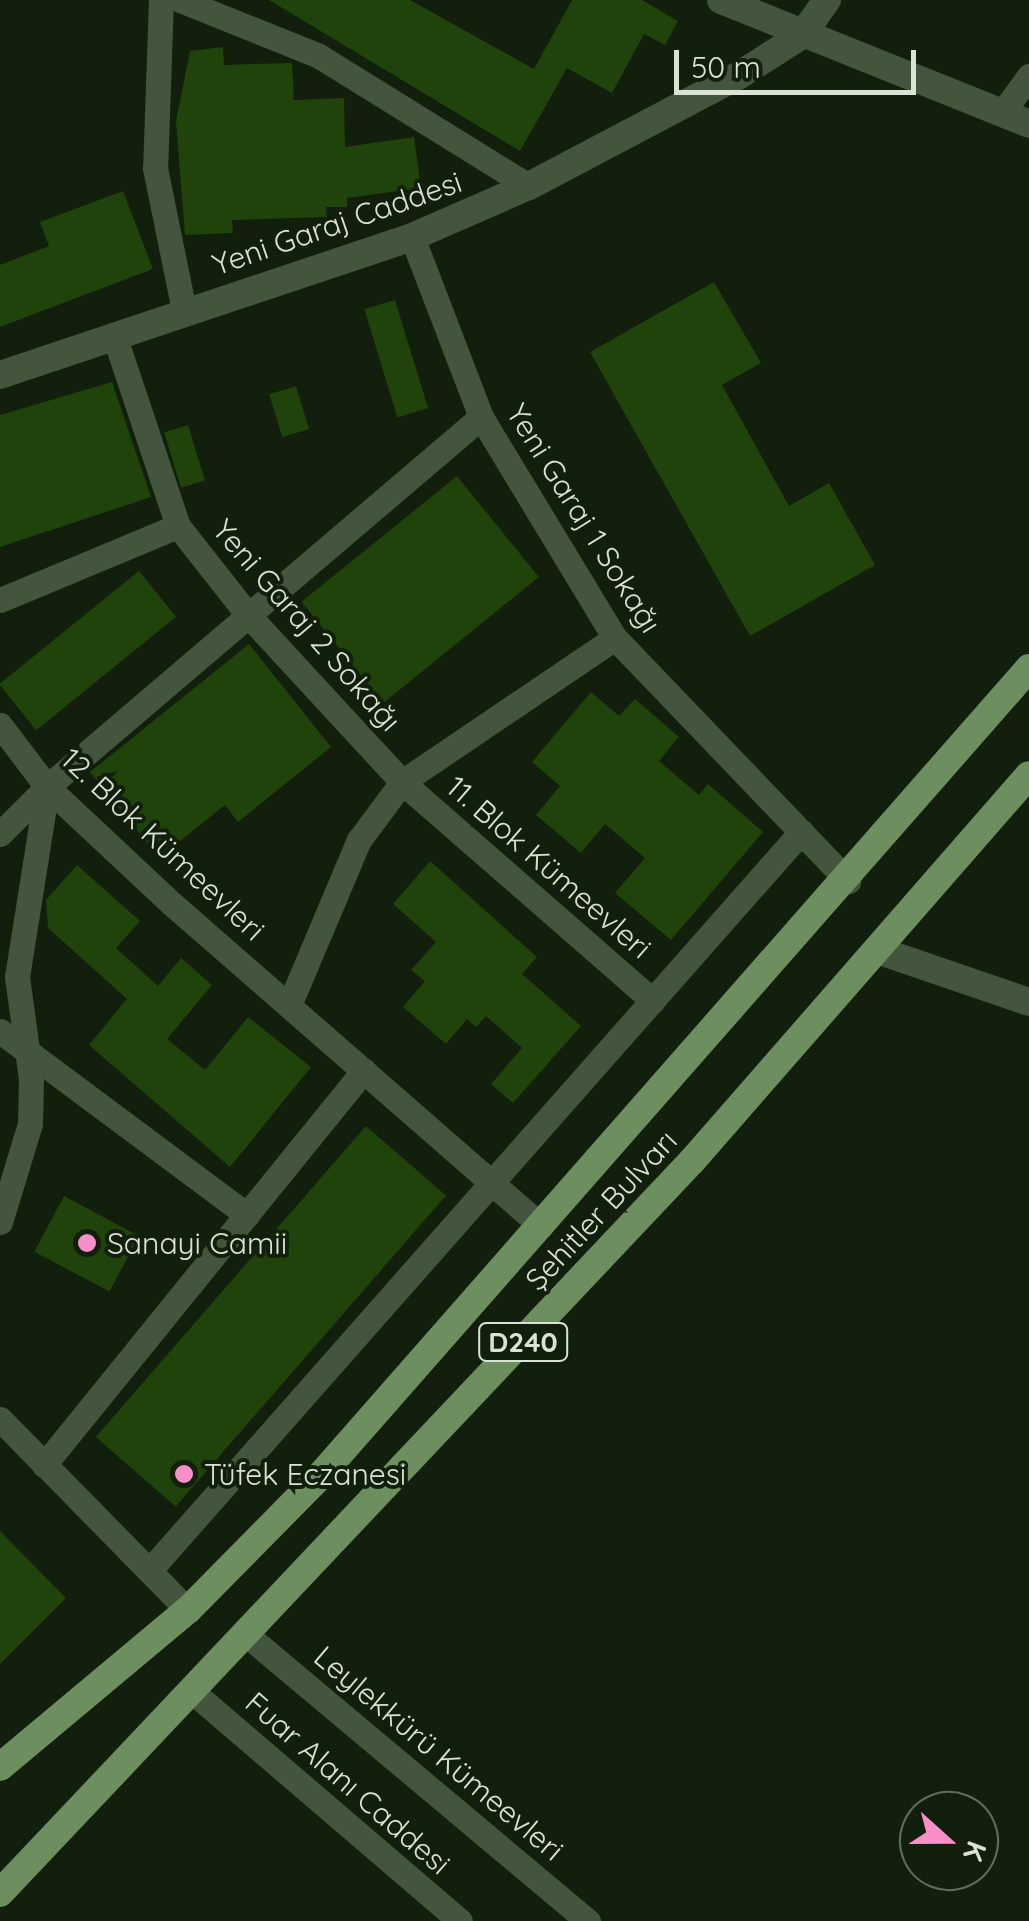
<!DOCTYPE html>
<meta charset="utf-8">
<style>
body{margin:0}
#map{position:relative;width:1029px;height:1921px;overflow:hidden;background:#121f0c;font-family:Quicksand,sans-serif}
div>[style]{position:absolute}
.building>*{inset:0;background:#1f430b;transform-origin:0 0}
.minor>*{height:25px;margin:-12.5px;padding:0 12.5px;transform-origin:12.5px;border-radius:12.5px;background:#44553e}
.tertiary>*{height:28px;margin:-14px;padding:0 14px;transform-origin:14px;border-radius:14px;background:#44553e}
.primary>*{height:28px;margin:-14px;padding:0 14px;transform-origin:14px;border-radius:14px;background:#6d8e5f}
.dots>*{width:28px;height:28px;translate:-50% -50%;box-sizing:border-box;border:5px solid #121f0c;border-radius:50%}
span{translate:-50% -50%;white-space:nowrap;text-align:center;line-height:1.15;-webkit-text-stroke:8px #121f0c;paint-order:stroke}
.shield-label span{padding:2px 8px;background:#121f0c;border:2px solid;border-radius:8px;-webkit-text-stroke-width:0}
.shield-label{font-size:28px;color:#d8e2d5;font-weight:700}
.street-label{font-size:30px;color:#d8e2d5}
.poi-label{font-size:30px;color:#d8e2d5}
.left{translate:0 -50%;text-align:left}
.north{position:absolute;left:899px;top:1791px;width:100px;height:100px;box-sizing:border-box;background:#121f0c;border:2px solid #616d5c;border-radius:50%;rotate:111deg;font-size:28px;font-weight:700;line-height:40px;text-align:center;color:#d8e2d5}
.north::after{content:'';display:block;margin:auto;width:35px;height:45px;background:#f98fc9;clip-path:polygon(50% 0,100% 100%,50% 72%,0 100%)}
.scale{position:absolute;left:674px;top:50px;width:242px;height:45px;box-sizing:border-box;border:5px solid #d8e2d5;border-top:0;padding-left:12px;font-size:30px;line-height:35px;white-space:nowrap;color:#d8e2d5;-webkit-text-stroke:8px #121f0c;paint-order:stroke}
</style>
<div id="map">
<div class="building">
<div style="clip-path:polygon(269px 0,410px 0,534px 69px,572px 0,642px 0,678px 21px,665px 45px,644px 34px,612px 93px,567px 68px,520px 151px)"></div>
<div style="clip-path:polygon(223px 47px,224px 65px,292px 63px,294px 100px,344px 98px,345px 147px,414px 137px,421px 188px,347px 198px,347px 207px,326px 207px,327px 217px,232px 220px,233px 233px,185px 235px,176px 121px,190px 51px)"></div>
<div style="clip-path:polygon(123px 191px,153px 269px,0 327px,0 265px,49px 246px,40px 222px)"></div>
<div style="clip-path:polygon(714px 282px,761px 363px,722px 385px,789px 506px,829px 483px,875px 565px,750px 636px,590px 352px)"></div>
<div style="left:395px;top:300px;width:113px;height:32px;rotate:73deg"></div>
<div style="clip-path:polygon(112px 382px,151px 497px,0 547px,0 415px)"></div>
<div style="left:296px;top:386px;width:45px;height:28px;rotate:73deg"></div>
<div style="left:188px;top:425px;width:58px;height:25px;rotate:73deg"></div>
<div style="left:457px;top:476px;width:130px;height:200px;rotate:51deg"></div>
<div style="left:139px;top:571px;width:59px;height:180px;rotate:51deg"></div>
<div style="clip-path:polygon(249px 644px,331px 747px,238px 822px,225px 805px,159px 858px,90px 772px)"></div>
<div style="clip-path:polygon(591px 692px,619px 716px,635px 699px,679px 737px,659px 761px,699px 795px,708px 784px,763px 832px,671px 940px,615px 893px,645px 858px,605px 824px,581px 853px,536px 815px,560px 786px,532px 762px)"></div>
<div style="clip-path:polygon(430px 861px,537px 957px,522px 974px,581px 1026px,513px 1103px,491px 1084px,522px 1048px,486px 1016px,476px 1027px,467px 1019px,446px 1044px,403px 1007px,425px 981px,411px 970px,436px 942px,393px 904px)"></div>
<div style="clip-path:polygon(77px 865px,140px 921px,116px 948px,158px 986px,181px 958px,212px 985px,167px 1039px,205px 1070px,248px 1017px,311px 1067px,230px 1167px,89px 1045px,127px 999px,48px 928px,46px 900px)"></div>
<div style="left:366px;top:1126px;width:106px;height:412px;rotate:41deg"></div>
<div style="left:64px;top:1196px;width:85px;height:63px;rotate:28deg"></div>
<div style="clip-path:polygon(0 1531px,66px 1598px,0 1664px)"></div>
</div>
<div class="minor">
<div style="left:161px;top:0;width:168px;rotate:92deg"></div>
<div style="left:155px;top:168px;width:146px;rotate:78.5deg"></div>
<div style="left:180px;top:0;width:150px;rotate:21.9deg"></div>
<div style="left:319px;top:56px;width:247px;rotate:31.8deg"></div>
<div style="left:1002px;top:113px;width:46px;rotate:-53.9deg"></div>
<div style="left:412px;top:237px;width:193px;rotate:69deg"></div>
<div style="left:481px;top:417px;width:258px;rotate:58.8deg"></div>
<div style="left:615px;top:638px;width:337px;rotate:46.2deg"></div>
<div style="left:114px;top:335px;width:201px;rotate:71.5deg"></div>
<div style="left:178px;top:526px;width:113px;rotate:51.8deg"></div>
<div style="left:248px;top:615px;width:227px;rotate:47.3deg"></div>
<div style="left:402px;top:782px;width:333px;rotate:41.1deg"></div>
<div style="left:0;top:600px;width:193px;rotate:-22.6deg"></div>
<div style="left:0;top:725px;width:78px;rotate:52.8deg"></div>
<div style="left:47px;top:787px;width:170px;rotate:43.1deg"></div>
<div style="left:171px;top:903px;width:491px;rotate:41.1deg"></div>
<div style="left:0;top:834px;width:66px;rotate:-45deg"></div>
<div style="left:47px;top:787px;width:570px;rotate:-40.45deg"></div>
<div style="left:290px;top:1003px;width:177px;rotate:-67.1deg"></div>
<div style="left:359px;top:840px;width:72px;rotate:-53.4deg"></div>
<div style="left:402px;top:782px;width:257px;rotate:-34.1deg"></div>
<div style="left:0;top:1031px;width:308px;rotate:36.7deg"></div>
<div style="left:0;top:1222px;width:102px;rotate:-73deg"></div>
<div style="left:30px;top:1124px;width:45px;rotate:-88.7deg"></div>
<div style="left:31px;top:1079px;width:103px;rotate:-97.8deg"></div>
<div style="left:17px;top:977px;width:192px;rotate:-81deg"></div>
<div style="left:0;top:1419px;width:268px;rotate:45.5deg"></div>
<div style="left:44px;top:1465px;width:508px;rotate:-50.99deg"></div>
<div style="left:149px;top:1571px;width:986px;rotate:-48.58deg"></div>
<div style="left:248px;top:1636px;width:444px;rotate:40deg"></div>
<div style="left:194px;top:1693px;width:350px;rotate:40.6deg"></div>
</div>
<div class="tertiary">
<div style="left:721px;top:0;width:332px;rotate:21.9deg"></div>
<div style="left:0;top:375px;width:434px;rotate:-18.5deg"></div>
<div style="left:412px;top:237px;width:128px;rotate:-23.6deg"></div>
<div style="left:529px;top:186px;width:236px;rotate:-27.8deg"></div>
<div style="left:738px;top:76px;width:76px;rotate:-32.6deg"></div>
<div style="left:802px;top:35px;width:43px;rotate:-54.5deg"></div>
<div style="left:880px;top:951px;width:157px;rotate:18.9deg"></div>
</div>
<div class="primary">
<div style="left:0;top:1767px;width:245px;rotate:-39.9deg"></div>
<div style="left:188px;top:1610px;width:188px;rotate:-45.4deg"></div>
<div style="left:320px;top:1476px;width:1075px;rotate:-48.73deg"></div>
<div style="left:0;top:1893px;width:1007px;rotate:-46.61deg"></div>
<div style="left:692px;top:1161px;width:512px;rotate:-48.88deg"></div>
</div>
<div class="dots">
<div style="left:87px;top:1243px;background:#f98fc9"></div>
<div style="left:184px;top:1474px;background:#f98fc9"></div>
</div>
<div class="shield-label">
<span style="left:523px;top:1342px">D240</span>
</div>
<div class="street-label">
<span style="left:337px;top:223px;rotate:-19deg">Yeni Garaj Caddesi</span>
<span style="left:584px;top:518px;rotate:58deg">Yeni Garaj 1 Sokağı</span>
<span style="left:307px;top:625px;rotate:49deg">Yeni Garaj 2 Sokağı</span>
<span style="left:163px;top:844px;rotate:43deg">12. Blok Kümeevleri</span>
<span style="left:549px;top:867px;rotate:41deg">11. Blok Kümeevleri</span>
<span style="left:601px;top:1210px;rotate:-47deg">Şehitler Bulvarı</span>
<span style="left:439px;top:1753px;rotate:40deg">Leylekkürü Kümeevleri</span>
<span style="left:348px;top:1783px;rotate:41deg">Fuar Alanı Caddesi</span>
</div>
<div class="poi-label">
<span class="left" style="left:107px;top:1243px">Sanayi Camii</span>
<span class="left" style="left:204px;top:1474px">Tüfek Eczanesi</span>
</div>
<div class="north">K</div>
<div class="scale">50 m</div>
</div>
